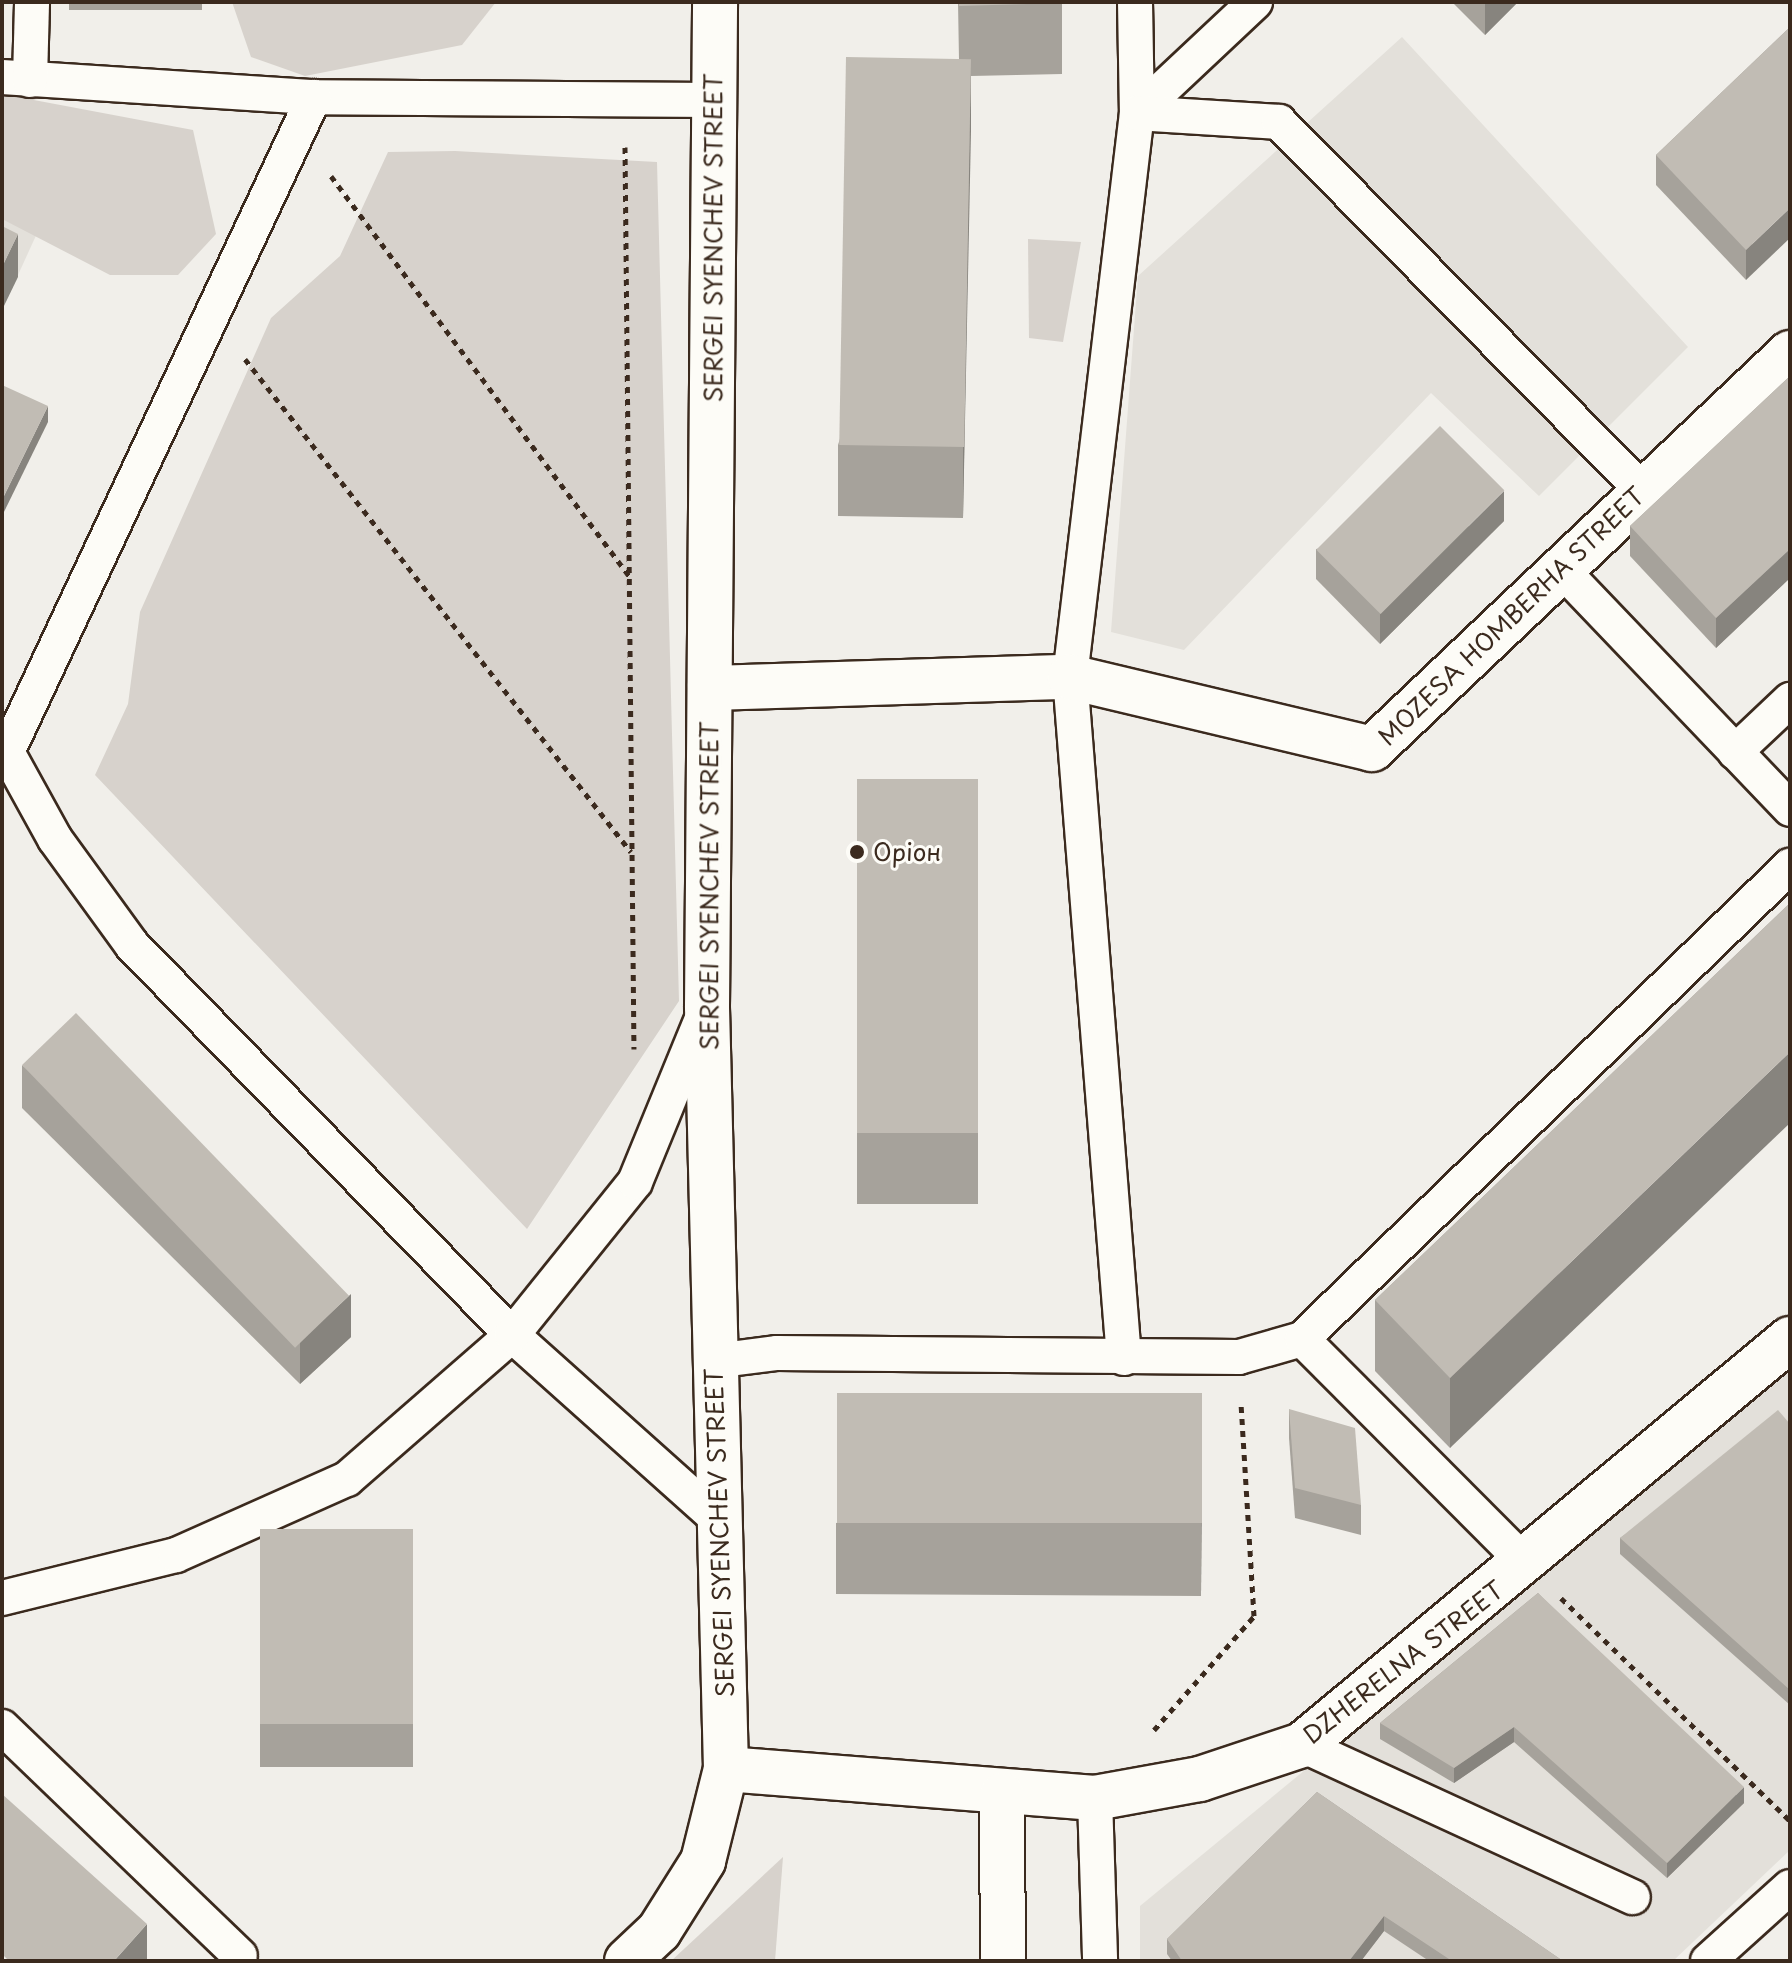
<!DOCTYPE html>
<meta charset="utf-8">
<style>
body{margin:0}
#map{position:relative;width:1792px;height:1963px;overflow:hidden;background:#f1efea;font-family:"Playpen Sans",sans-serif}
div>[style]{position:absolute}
.built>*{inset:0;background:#e3e0da}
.green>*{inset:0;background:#d7d2cc}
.path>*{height:5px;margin-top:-2.5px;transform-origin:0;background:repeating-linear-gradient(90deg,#3b2a1e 0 6px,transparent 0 12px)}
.roads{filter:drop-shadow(2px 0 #3b2a1e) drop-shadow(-2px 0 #3b2a1e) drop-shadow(0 2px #3b2a1e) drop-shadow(0 -2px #3b2a1e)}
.service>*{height:34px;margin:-17px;padding:0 17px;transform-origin:17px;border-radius:17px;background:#fdfcf7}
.minor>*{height:44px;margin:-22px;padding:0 22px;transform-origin:22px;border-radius:22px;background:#fdfcf7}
.tertiary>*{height:44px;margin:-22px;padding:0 22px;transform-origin:22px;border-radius:22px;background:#fdfcf7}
.wall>*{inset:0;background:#a6a29b;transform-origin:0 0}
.shaded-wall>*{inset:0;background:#87847e}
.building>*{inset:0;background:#c1bcb4;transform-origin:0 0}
.dots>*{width:22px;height:22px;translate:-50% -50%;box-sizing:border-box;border:4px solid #fdfcf7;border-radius:50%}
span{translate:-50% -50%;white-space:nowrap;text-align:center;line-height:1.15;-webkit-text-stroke:6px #fdfcf7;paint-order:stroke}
.street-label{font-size:24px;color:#3b2a1e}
.poi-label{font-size:24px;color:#3b2a1e}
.left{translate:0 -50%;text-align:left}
.frame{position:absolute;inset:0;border:4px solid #3b2a1e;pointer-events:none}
</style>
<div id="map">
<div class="built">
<div style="clip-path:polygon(1402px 37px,1688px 347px,1539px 496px,1431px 393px,1184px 650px,1111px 632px,1138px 276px)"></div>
<div style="clip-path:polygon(2px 165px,44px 218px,2px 310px)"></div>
<div style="clip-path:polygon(1790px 1370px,1790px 1850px,1673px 1961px,1140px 1961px,1140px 1906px)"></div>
</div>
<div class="green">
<div style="clip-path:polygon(232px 2px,496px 2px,462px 45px,305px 76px,251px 57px)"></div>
<div style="clip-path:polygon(2px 94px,193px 130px,216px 234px,178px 275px,110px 275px,2px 219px)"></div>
<div style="clip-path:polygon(455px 151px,657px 162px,679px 1001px,527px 1229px,95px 775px,128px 704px,140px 612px,271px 318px,340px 256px,388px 152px)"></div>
<div style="clip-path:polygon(1028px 239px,1081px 242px,1063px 342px,1029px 338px)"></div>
<div style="clip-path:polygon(783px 1857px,775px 1961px,671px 1961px)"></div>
</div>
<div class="path">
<div style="left:625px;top:147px;width:902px;rotate:89.43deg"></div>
<div style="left:331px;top:176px;width:499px;rotate:53.3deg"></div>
<div style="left:245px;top:359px;width:626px;rotate:51.94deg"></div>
<div style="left:1561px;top:1598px;width:320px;rotate:44.2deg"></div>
<div style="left:1154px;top:1730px;width:152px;rotate:-48.7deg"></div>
<div style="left:1254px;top:1616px;width:210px;rotate:-93.5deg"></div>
</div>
<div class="roads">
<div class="service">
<div style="left:1135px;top:2px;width:111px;rotate:89deg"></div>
<div style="left:2px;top:77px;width:313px;rotate:3.7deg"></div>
<div style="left:30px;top:80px;width:78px;rotate:-88.5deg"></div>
<div style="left:714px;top:100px;width:400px;rotate:-179.6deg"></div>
<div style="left:314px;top:97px;width:723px;rotate:115.11deg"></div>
<div style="left:7px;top:752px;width:99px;rotate:61.1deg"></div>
<div style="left:55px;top:839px;width:131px;rotate:54deg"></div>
<div style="left:132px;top:945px;width:545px;rotate:45.74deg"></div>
<div style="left:512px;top:1335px;width:276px;rotate:41.8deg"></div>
<div style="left:1137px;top:113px;width:162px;rotate:-43.2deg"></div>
<div style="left:1561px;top:569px;width:332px;rotate:46.3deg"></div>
<div style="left:1735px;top:752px;width:76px;rotate:-43.4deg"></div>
<div style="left:1302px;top:1339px;width:680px;rotate:-44.11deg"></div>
<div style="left:1124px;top:1358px;width:683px;rotate:-94.53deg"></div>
<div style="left:1070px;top:677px;width:568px;rotate:-83.23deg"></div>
<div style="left:1137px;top:113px;width:142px;rotate:3.6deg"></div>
<div style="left:1279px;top:122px;width:518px;rotate:45.39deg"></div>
<div style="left:714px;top:1361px;width:64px;rotate:-7.2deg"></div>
<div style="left:777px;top:1353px;width:462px;rotate:0.5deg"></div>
<div style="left:1239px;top:1357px;width:66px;rotate:-15.9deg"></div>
<div style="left:1302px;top:1339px;width:317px;rotate:45.1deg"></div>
<div style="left:2px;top:1598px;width:179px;rotate:-13.9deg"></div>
<div style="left:176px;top:1555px;width:187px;rotate:-24deg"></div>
<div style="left:347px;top:1479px;width:219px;rotate:-41.1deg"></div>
<div style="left:512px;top:1335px;width:196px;rotate:-51.2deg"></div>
<div style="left:635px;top:1182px;width:182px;rotate:-67.7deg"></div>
<div style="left:2px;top:1727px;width:330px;rotate:43.9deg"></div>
<div style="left:1302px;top:1745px;width:364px;rotate:24.7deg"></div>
<div style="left:1095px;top:1798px;width:163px;rotate:88.2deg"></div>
<div style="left:1708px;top:1961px;width:110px;rotate:-42.1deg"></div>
</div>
<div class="minor">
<div style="left:710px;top:688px;width:360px;rotate:-1.8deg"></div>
<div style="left:1070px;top:677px;width:310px;rotate:13.4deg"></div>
<div style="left:1372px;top:749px;width:576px;rotate:-43.45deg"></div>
<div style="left:726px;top:1769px;width:370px;rotate:4.5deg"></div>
<div style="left:1095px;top:1798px;width:107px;rotate:-10.3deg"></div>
<div style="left:1200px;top:1779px;width:108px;rotate:-18.4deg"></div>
<div style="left:1302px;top:1745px;width:635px;rotate:-39.76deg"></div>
<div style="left:1002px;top:1795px;width:166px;rotate:89.7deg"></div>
</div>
<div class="tertiary">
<div style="left:627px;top:1961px;width:44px;rotate:-43.2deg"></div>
<div style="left:659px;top:1931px;width:83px;rotate:-57.8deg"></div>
<div style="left:703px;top:1861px;width:95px;rotate:-76deg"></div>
<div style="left:726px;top:1769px;width:763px;rotate:-91.43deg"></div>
<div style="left:707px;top:1006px;width:1004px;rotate:-89.54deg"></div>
</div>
</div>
<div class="wall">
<div style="left:69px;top:2px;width:133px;height:8px"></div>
<div style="clip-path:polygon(958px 2px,1062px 2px,1062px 74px,971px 76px,963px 518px,838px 516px,838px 445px,959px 60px)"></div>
<div style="clip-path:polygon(1452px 2px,1518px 2px,1485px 35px)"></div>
<div style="clip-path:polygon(1790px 27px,1746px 280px,1656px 185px,1656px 155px)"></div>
<div style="clip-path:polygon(1790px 376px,1790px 578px,1716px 648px,1630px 556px,1630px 526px)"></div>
<div style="clip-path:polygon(1504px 521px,1380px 644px,1316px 579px,1316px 549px)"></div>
<div style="left:978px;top:779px;width:425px;height:121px;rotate:90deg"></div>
<div style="clip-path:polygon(1790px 903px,1450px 1448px,1375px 1371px,1375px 1300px)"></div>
<div style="clip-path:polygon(22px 1065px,351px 1337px,300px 1384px,22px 1108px)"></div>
<div style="clip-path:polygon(1289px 1409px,1361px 1505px,1361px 1535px,1295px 1518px,1289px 1438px)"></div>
<div style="clip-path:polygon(1790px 1424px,1790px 1705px,1620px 1554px,1620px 1538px)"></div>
<div style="clip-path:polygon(1202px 1466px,1201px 1596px,836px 1594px,836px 1523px)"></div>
<div style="left:260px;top:1529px;width:153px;height:238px"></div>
<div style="clip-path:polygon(1538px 1593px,1744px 1803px,1667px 1878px,1514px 1742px,1454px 1783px,1380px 1739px,1380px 1723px)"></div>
<div style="clip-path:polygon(1317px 1792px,1563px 1961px,1429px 1961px,1384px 1931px,1361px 1961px,1172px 1961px,1167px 1954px,1167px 1939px)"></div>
</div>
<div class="shaded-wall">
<div style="clip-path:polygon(1485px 2px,1518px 2px,1485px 35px)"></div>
<div style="clip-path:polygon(971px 60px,971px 131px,963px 518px,963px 448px)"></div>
<div style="clip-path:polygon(1790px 208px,1790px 238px,1746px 280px,1746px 250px)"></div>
<div style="clip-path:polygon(18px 234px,18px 277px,2px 310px,2px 267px)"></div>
<div style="clip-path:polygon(48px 406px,48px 422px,2px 516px,2px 500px)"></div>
<div style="clip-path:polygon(1504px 491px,1504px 521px,1380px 644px,1380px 614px)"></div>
<div style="clip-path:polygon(1790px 549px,1790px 578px,1716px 648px,1716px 618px)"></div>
<div style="clip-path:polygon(1790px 1052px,1790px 1123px,1450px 1448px,1450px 1378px)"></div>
<div style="clip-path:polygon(351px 1294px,351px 1337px,300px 1384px,300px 1341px)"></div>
<div style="clip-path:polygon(1202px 1395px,1202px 1466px,1201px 1596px,1201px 1525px)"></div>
<div style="clip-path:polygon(1514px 1727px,1514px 1742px,1454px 1783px,1454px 1768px)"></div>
<div style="clip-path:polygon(1744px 1787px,1744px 1803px,1667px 1878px,1667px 1863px)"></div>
<div style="clip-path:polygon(1384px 1916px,1384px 1931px,1361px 1961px,1349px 1961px)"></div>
<div style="clip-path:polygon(147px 1924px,147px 1961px,114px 1961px)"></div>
</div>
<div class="building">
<div style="clip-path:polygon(959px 2px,1062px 2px,1062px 3px,959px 6px)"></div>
<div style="clip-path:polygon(1790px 27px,1790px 208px,1746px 250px,1656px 155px)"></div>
<div style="left:846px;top:57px;width:125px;height:388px;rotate:1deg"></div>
<div style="clip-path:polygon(2px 226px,18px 234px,2px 267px)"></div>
<div style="clip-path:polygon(1790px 376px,1790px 549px,1716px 618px,1630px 526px)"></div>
<div style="clip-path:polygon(2px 385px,48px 406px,2px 500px)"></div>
<div style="left:1440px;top:426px;width:91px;height:175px;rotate:45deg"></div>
<div style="left:978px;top:779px;width:354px;height:121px;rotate:90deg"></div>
<div style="clip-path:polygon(1790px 903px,1790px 1052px,1450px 1378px,1375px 1300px)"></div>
<div style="left:76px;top:1013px;width:393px;height:75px;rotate:46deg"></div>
<div style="left:837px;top:1393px;width:365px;height:130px"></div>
<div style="clip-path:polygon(1289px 1409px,1355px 1428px,1361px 1505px,1295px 1488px)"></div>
<div style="clip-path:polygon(1778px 1410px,1790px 1424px,1790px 1690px,1620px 1538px)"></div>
<div style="left:260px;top:1529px;width:153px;height:195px"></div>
<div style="clip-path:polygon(1538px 1593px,1744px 1787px,1667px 1863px,1514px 1727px,1454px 1768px,1380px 1723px)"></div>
<div style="clip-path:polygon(1317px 1792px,1563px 1961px,1452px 1961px,1384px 1916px,1349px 1961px,1182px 1961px,1167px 1939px)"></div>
<div style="clip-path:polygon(2px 1794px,147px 1924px,114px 1961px,9px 1961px,2px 1954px)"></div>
</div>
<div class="dots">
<div style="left:857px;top:852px;background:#3b2a1e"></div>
</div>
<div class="street-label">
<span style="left:713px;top:238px;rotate:-90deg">SERGEI SYENCHEV STREET</span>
<span style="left:1511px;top:616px;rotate:-44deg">MOZESA HOMBERHA STREET</span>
<span style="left:709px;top:886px;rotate:-90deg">SERGEI SYENCHEV STREET</span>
<span style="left:719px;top:1533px;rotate:-92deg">SERGEI SYENCHEV STREET</span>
<span style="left:1403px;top:1662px;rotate:-38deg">DZHERELNA STREET</span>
</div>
<div class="poi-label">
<span class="left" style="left:873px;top:852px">Оріон</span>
</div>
<div class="frame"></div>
</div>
